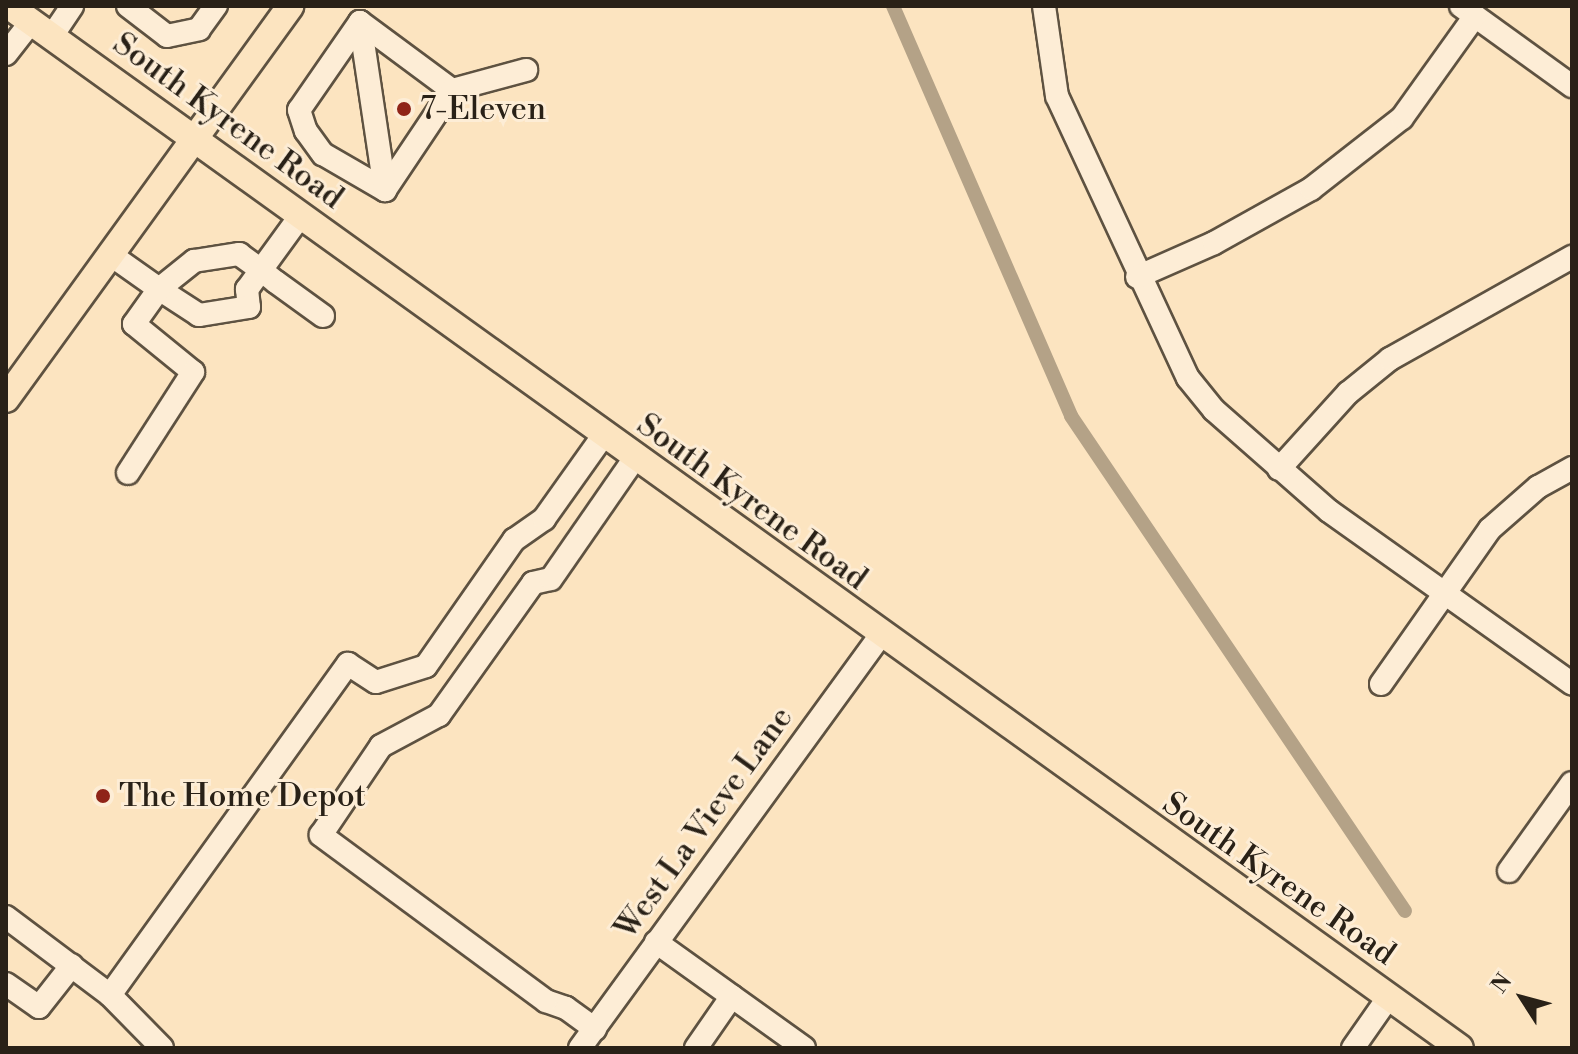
<!DOCTYPE html>
<style>
body{margin:0}
#map{position:relative;width:1578px;height:1054px;overflow:hidden;background:#fce4c0;font-family:"Libre Bodoni",serif}
div>[style]{position:absolute}
.canal>*{height:14px;margin:-7px;padding:0 7px;transform-origin:7px;border-radius:7px;background:#b4a287}
.roads{filter:drop-shadow(2px 0 #5e5241) drop-shadow(-2px 0 #5e5241) drop-shadow(0 2px #5e5241) drop-shadow(0 -2px #5e5241)}
.minor>*{height:22px;margin:-11px;padding:0 11px;transform-origin:11px;border-radius:11px;background:#fdedd6}
.major>*{height:26px;margin:-13px;padding:0 13px;transform-origin:13px;border-radius:13px;background:#fce4c0}
.dots>*{width:22px;height:22px;translate:-50% -50%;box-sizing:border-box;border:4px solid #fdedd6;border-radius:50%}
span{translate:-50% -50%;white-space:nowrap;text-align:center;line-height:1.15;-webkit-text-stroke:6px #fdedd6;paint-order:stroke}
.poi-label{font-size:32px;color:#292117}
.left{translate:0 -50%;text-align:left}
.street-label{font-size:32px;color:#292117}
.frame{position:absolute;inset:0;border:8px solid #292117;pointer-events:none}
.north{position:absolute;left:1482px;top:958px;width:80px;height:80px;-webkit-text-stroke:6px #fdedd6;paint-order:stroke;rotate:306deg;font-size:22px;font-weight:700;line-height:32px;text-align:center;color:#292117}
.north::after{content:'';display:block;margin:auto;width:28px;height:36px;background:#292117;clip-path:polygon(50% 0,100% 100%,50% 72%,0 100%)}
</style>
<div id="map">
<div class="canal">
<div style="left:893px;top:6px;width:447px;rotate:66.5deg"></div>
<div style="left:1071px;top:416px;width:597px;rotate:55.99deg"></div>
</div>
<div class="roads">
<div class="minor">
<div style="left:128px;top:6px;width:49px;rotate:37.6deg"></div>
<div style="left:167px;top:36px;width:33px;rotate:-12deg"></div>
<div style="left:199px;top:29px;width:29px;rotate:-54deg"></div>
<div style="left:1044px;top:6px;width:91px;rotate:81.8deg"></div>
<div style="left:1057px;top:96px;width:311px;rotate:65.1deg"></div>
<div style="left:1188px;top:378px;width:41px;rotate:50.9deg"></div>
<div style="left:1214px;top:410px;width:153px;rotate:41.3deg"></div>
<div style="left:1329px;top:511px;width:298px;rotate:35.4deg"></div>
<div style="left:1461px;top:6px;width:137px;rotate:35.8deg"></div>
<div style="left:360px;top:22px;width:114px;rotate:36.5deg"></div>
<div style="left:452px;top:90px;width:120px;rotate:123.8deg"></div>
<div style="left:360px;top:22px;width:107px;rotate:124.7deg"></div>
<div style="left:299px;top:110px;width:22px;rotate:72deg"></div>
<div style="left:306px;top:131px;width:29px;rotate:54deg"></div>
<div style="left:323px;top:154px;width:72px;rotate:30.1deg"></div>
<div style="left:360px;top:22px;width:170px;rotate:81.5deg"></div>
<div style="left:52px;top:36px;width:36px;rotate:-56deg"></div>
<div style="left:6px;top:54px;width:41px;rotate:-52deg"></div>
<div style="left:452px;top:90px;width:77px;rotate:-15.1deg"></div>
<div style="left:301px;top:215px;width:68px;rotate:126deg"></div>
<div style="left:261px;top:270px;width:24px;rotate:126deg"></div>
<div style="left:247px;top:289px;width:18px;rotate:84deg"></div>
<div style="left:249px;top:307px;width:51px;rotate:170.9deg"></div>
<div style="left:199px;top:315px;width:48px;rotate:-147deg"></div>
<div style="left:159px;top:289px;width:45px;rotate:-38.7deg"></div>
<div style="left:194px;top:261px;width:46px;rotate:-8.8deg"></div>
<div style="left:239px;top:254px;width:27px;rotate:36deg"></div>
<div style="left:261px;top:270px;width:19px;rotate:39deg"></div>
<div style="left:276px;top:282px;width:58px;rotate:35.9deg"></div>
<div style="left:111px;top:255px;width:59px;rotate:35.3deg"></div>
<div style="left:159px;top:289px;width:43px;rotate:125.5deg"></div>
<div style="left:134px;top:324px;width:76px;rotate:39.1deg"></div>
<div style="left:193px;top:372px;width:120px;rotate:122.8deg"></div>
<div style="left:1137px;top:277px;width:84px;rotate:-23.8deg"></div>
<div style="left:1214px;top:243px;width:111px;rotate:-29.1deg"></div>
<div style="left:1311px;top:189px;width:115px;rotate:-38deg"></div>
<div style="left:1402px;top:118px;width:125px;rotate:-54.4deg"></div>
<div style="left:1279px;top:469px;width:103px;rotate:-47.8deg"></div>
<div style="left:1348px;top:393px;width:54px;rotate:-39deg"></div>
<div style="left:1390px;top:359px;width:209px;rotate:-29.3deg"></div>
<div style="left:1381px;top:684px;width:189px;rotate:-54.9deg"></div>
<div style="left:1490px;top:529px;width:64px;rotate:-41.2deg"></div>
<div style="left:1538px;top:487px;width:39px;rotate:-29deg"></div>
<div style="left:1509px;top:871px;width:108px;rotate:-54.4deg"></div>
<div style="left:6px;top:917px;width:130px;rotate:36.9deg"></div>
<div style="left:110px;top:995px;width:74px;rotate:45.5deg"></div>
<div style="left:656px;top:942px;width:182px;rotate:35.6deg"></div>
<div style="left:6px;top:984px;width:40px;rotate:34.9deg"></div>
<div style="left:39px;top:1007px;width:53px;rotate:-51.8deg"></div>
<div style="left:110px;top:995px;width:408px;rotate:-54.3deg"></div>
<div style="left:348px;top:664px;width:33px;rotate:33deg"></div>
<div style="left:376px;top:682px;width:52px;rotate:-17.7deg"></div>
<div style="left:426px;top:666px;width:154px;rotate:-55.1deg"></div>
<div style="left:514px;top:540px;width:37px;rotate:-35deg"></div>
<div style="left:544px;top:519px;width:102px;rotate:-54.6deg"></div>
<div style="left:595px;top:1029px;width:36px;rotate:-144deg"></div>
<div style="left:566px;top:1008px;width:21px;rotate:-161deg"></div>
<div style="left:546px;top:1001px;width:280px;rotate:-143.6deg"></div>
<div style="left:321px;top:835px;width:107px;rotate:-56deg"></div>
<div style="left:381px;top:746px;width:66px;rotate:-28.1deg"></div>
<div style="left:439px;top:715px;width:162px;rotate:-54.5deg"></div>
<div style="left:533px;top:583px;width:18px;rotate:-13deg"></div>
<div style="left:551px;top:579px;width:146px;rotate:-55.3deg"></div>
<div style="left:580px;top:1048px;width:510px;rotate:-53.94deg"></div>
<div style="left:696px;top:1048px;width:63px;rotate:-55.3deg"></div>
<div style="left:1353px;top:1048px;width:61px;rotate:-55deg"></div>
</div>
<div class="major">
<div style="left:9px;top:6px;width:1786px;rotate:35.68deg"></div>
<div style="left:6px;top:399px;width:485px;rotate:-54.1deg"></div>
</div>
</div>
<div class="dots">
<div style="left:404px;top:109px;background:#8f2418"></div>
<div style="left:103px;top:796px;background:#8f2418"></div>
</div>
<div class="poi-label">
<span class="left" style="left:420px;top:109px">7-Eleven</span>
<span class="left" style="left:119px;top:796px">The Home Depot</span>
</div>
<div class="street-label">
<span style="left:228px;top:121px;rotate:36deg">South Kyrene Road</span>
<span style="left:752px;top:502px;rotate:36deg">South Kyrene Road</span>
<span style="left:704px;top:823px;rotate:-54deg">West La Vieve Lane</span>
<span style="left:1279px;top:879px;rotate:35deg">South Kyrene Road</span>
</div>
<div class="frame"></div>
<div class="north">N</div>
</div>
